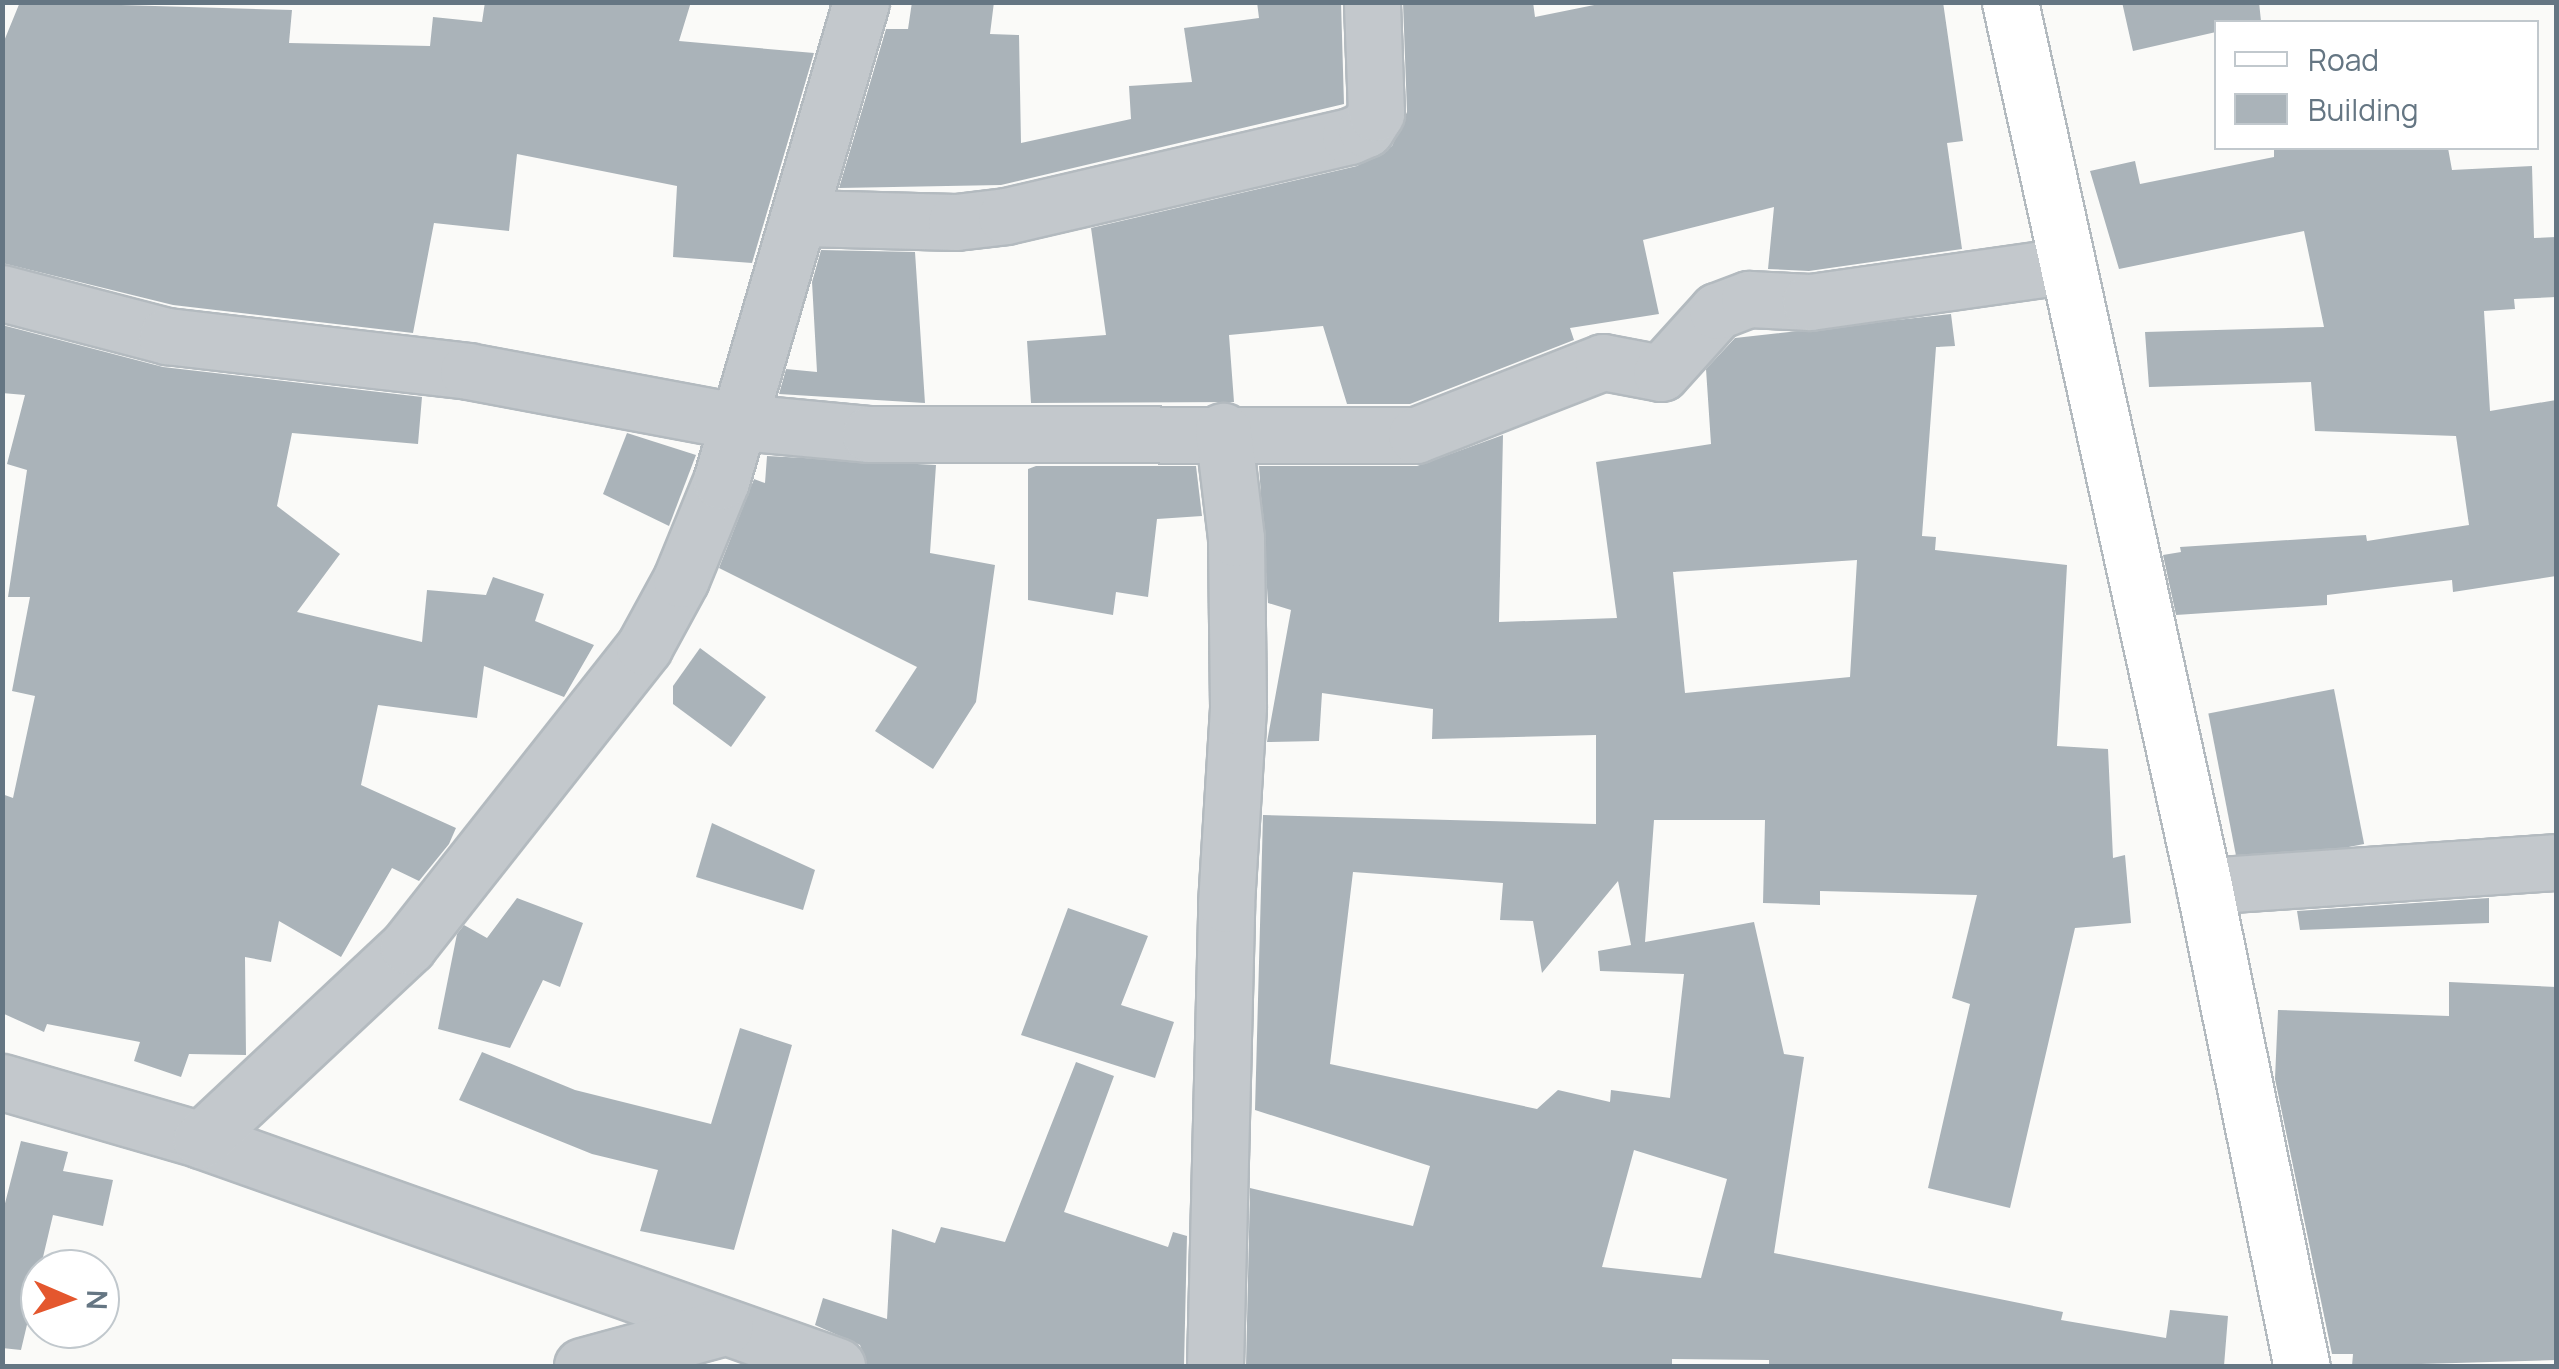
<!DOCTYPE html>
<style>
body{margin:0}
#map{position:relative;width:2559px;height:1369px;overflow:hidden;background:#fafaf8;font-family:Manrope,sans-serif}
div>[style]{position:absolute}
.building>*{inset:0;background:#aab3b9;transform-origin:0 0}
.roads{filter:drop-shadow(2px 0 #b3babf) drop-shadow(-2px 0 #b3babf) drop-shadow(0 2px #b3babf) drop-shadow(0 -2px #b3babf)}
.street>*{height:55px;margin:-27.5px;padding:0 27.5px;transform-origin:27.5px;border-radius:27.5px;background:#c3c8cc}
.secondary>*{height:55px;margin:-27.5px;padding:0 27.5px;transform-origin:27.5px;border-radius:27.5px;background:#fff}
span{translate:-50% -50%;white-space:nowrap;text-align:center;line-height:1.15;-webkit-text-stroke:10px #fff;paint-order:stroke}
.frame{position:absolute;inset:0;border:5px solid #657683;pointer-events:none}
.legend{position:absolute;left:2214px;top:20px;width:325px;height:130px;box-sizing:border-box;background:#fff;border:2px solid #c1c8cd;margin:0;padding:12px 18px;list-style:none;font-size:30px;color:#657683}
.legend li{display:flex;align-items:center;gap:20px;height:50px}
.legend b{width:50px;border:2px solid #c1c8cd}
.north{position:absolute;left:20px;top:1249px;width:100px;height:100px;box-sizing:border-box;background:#fff;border:2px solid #c1c8cd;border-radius:50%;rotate:92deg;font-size:28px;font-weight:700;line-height:40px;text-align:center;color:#657683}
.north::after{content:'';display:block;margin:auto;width:35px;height:45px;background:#e4572e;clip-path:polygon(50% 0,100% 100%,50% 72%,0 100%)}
</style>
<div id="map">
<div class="building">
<div style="clip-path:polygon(20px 2px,292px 10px,289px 43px,430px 46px,433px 17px,482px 22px,485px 2px,691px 2px,679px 41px,814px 53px,752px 263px,673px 257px,677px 186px,517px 154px,509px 231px,434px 223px,413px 333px,173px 305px,2px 263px,2px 46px)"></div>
<div style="clip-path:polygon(912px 2px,994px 2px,990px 34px,1019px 35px,1021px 143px,1131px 119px,1129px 86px,1192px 82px,1184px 28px,1259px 18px,1257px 2px,1341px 2px,1344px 104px,1001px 185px,839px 188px,886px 29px,908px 29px)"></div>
<div style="clip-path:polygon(1403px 2px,1533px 2px,1535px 17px,1609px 2px,1943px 2px,1963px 141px,1947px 143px,1962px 249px,1809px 271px,1768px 269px,1774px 207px,1643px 240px,1659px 314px,1570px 328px,1574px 340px,1410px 404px,1347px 404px,1323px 326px,1229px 335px,1234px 402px,1031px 403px,1027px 341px,1106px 335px,1091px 228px,1357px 166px,1392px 146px,1407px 112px)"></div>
<div style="clip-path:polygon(2122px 2px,2259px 2px,2261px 21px,2216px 22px,2216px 32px,2133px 51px)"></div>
<div style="clip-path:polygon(2274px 148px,2448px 148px,2452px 170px,2532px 166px,2534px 238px,2556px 237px,2556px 297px,2514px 299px,2515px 309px,2484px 311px,2490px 411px,2556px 400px,2556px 576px,2453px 592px,2452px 580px,2327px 595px,2327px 605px,2176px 615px,2163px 555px,2181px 552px,2180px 547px,2366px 535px,2367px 541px,2469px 525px,2456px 436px,2315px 431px,2311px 382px,2149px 387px,2145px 332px,2324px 327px,2304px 231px,2119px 269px,2090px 171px,2135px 161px,2140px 184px,2274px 157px)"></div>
<div style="clip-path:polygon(821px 250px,915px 252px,925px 403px,779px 394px,786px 369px,817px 372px,812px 282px)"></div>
<div style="clip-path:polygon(evenodd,1951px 314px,1955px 346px,1936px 347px,1922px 536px,1936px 537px,1935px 550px,2067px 565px,2057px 746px,2108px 749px,2113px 858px,2125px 855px,2131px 923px,2075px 928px,2010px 1208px,1928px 1188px,1970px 1004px,1952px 998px,1977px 895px,1820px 891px,1820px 905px,1763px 903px,1765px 820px,1654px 820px,1645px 942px,1754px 922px,1784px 1054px,1804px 1057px,1774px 1253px,2063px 1312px,2061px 1320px,2166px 1338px,2170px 1310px,2228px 1316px,2224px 1366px,1769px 1366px,1769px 1360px,1672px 1359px,1672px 1366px,1246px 1366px,1250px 1188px,1413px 1226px,1430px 1166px,1255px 1110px,1263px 815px,1596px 824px,1596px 735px,1432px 739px,1433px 709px,1322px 693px,1319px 741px,1267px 742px,1291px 610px,1268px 603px,1259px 466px,1417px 466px,1503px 435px,1499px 622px,1617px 618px,1596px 462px,1711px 444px,1706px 369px,1735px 338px,1951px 314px,1857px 560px,1850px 677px,1685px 693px,1673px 572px,1857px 560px,1951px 314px,1353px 872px,1503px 883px,1500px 920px,1533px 921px,1542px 973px,1618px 881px,1631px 945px,1598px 951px,1600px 971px,1684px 974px,1670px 1098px,1611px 1090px,1610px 1102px,1558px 1090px,1537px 1109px,1330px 1064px,1353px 872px,1951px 314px,1634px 1150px,1727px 1179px,1701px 1278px,1602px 1267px,1634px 1150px)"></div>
<div style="clip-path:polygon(2px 325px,163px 367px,422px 397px,418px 444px,292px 433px,277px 506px,340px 554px,297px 612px,422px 642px,427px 590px,486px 595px,493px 577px,544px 594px,535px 621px,594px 645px,564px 697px,484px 666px,477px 718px,378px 705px,361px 785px,456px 828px,449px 844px,419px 881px,392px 868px,341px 957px,279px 921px,271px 962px,245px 957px,246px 1055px,189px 1054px,181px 1077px,134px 1061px,140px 1042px,47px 1024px,44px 1032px,2px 1013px,2px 794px,13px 798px,35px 696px,12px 691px,30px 597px,8px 597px,27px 470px,7px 464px,25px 395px,2px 393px)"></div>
<div style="clip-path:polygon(627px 433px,696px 455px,669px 526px,603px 494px)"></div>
<div style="clip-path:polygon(767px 456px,936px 465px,930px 553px,995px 565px,976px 702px,933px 769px,875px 731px,917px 667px,719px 568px,754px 479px,765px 483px)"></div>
<div style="clip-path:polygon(1036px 466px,1196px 466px,1202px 516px,1157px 519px,1148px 597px,1116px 592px,1113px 615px,1028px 600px,1028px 469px)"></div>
<div style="clip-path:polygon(700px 648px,766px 697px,731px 747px,673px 704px,673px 686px)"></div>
<div style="left:2334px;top:689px;width:158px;height:128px;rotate:79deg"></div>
<div style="clip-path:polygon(712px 823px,815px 870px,803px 910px,696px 877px)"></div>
<div style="clip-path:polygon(517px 898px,583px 923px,560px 987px,543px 980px,510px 1048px,438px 1029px,457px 934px,464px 925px,487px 938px)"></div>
<div style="clip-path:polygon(2489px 898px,2489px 923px,2300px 930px,2297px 911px)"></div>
<div style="clip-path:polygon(1068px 908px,1148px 936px,1121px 1005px,1174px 1022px,1155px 1078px,1021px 1035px)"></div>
<div style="clip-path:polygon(2449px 982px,2556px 987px,2556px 1360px,2352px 1366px,2353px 1354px,2332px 1354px,2275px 1079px,2278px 1010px,2449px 1016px)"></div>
<div style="clip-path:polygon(740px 1028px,792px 1045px,734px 1250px,640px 1231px,658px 1170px,592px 1154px,459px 1100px,482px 1052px,575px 1090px,711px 1124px)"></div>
<div style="clip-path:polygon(1076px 1062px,1114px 1076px,1064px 1212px,1168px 1247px,1173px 1232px,1187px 1236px,1184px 1366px,867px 1366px,860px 1345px,815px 1325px,823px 1298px,887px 1319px,892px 1229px,935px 1243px,941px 1227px,1005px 1242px)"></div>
<div style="clip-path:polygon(21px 1141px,68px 1152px,63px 1171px,113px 1180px,103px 1226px,53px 1215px,21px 1350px,2px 1348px,2px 1215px)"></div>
</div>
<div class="roads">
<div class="street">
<div style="left:803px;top:218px;width:153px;rotate:1.5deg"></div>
<div style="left:956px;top:222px;width:50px;rotate:-6.8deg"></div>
<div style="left:1006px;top:216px;width:353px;rotate:-13.1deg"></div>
<div style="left:1350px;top:136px;width:17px;rotate:-24deg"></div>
<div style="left:1366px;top:129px;width:19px;rotate:-58deg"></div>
<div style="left:1376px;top:113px;width:111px;rotate:-92.1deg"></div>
<div style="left:2px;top:293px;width:171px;rotate:14.6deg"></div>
<div style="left:167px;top:336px;width:303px;rotate:6.6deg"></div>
<div style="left:468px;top:371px;width:278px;rotate:10.6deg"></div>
<div style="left:741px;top:422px;width:130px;rotate:5.3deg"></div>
<div style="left:870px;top:434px;width:546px;rotate:0.1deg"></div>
<div style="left:1416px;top:435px;width:201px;rotate:-21.3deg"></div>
<div style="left:1603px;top:362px;width:59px;rotate:10.7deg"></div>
<div style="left:1661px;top:373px;width:84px;rotate:-47.9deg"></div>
<div style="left:1717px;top:311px;width:34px;rotate:-21deg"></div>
<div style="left:1749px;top:299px;width:61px;rotate:2.8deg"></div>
<div style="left:1810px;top:302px;width:257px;rotate:-8.1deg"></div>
<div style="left:2204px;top:886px;width:353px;rotate:-3.9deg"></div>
<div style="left:2px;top:1082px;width:207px;rotate:16.2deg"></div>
<div style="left:201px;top:1140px;width:675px;rotate:19.56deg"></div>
<div style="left:201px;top:1140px;width:284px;rotate:-43.1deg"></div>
<div style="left:408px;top:946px;width:381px;rotate:-51.7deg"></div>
<div style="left:644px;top:647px;width:77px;rotate:-61.4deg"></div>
<div style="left:681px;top:579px;width:106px;rotate:-67.8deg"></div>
<div style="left:721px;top:481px;width:499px;rotate:-73.7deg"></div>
<div style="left:582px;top:1366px;width:148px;rotate:-15.3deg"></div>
<div style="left:1215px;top:1366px;width:462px;rotate:-88.6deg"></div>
<div style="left:1226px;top:904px;width:198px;rotate:-86.5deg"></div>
<div style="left:1238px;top:706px;width:168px;rotate:-90.7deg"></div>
<div style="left:1236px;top:538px;width:108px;rotate:-96.9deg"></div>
</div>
<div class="secondary">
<div style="left:2010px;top:2px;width:905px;rotate:77.62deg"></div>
<div style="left:2204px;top:886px;width:490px;rotate:78.5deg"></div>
</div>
</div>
<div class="frame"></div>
<ul class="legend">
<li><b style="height:12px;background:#fff"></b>Road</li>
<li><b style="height:28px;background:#aab3b9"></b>Building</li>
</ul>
<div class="north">N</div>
</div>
